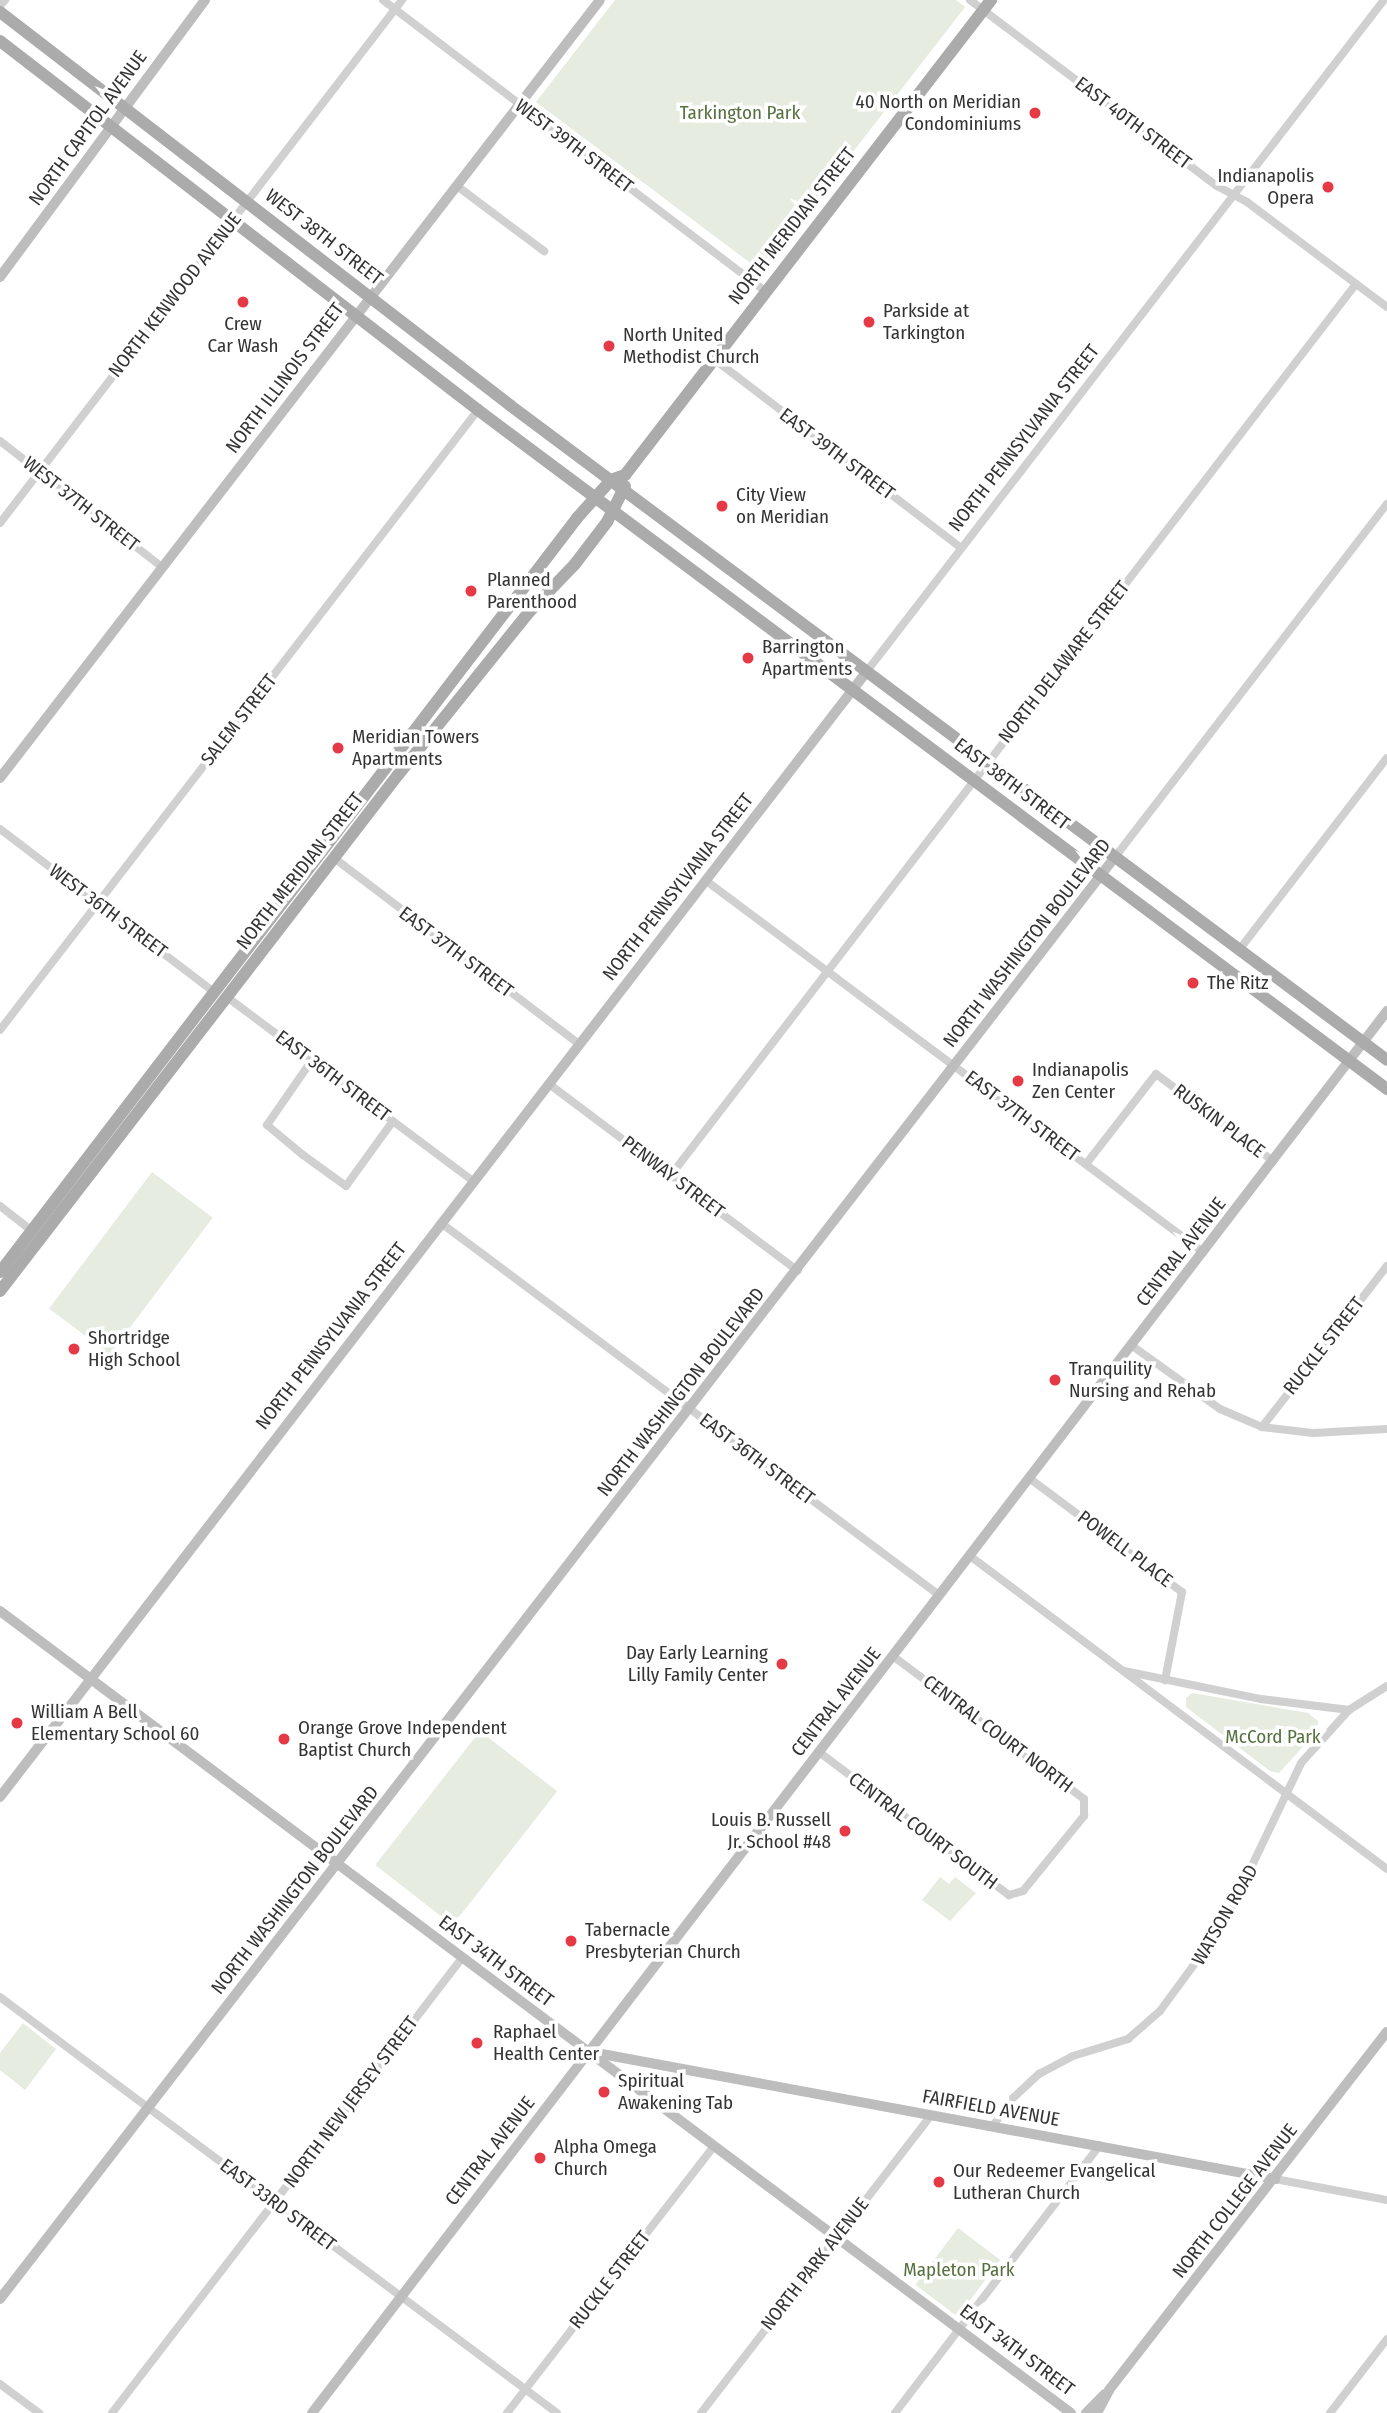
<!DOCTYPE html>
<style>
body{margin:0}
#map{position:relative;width:1387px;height:2413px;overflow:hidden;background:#fff;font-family:"Fira Sans Condensed",sans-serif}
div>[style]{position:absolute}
.green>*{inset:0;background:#e6ecdf;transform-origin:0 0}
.street>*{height:8px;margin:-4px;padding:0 4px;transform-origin:4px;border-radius:4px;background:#d0d0d0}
.secondary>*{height:10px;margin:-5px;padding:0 5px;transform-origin:5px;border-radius:5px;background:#bdbdbd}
.primary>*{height:12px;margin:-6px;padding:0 6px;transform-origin:6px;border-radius:6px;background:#ababab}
.dots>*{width:19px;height:19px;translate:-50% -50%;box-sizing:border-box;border:4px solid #fff;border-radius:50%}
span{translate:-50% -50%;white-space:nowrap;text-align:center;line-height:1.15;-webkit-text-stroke:7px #fff;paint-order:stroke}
.poi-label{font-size:19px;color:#333}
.right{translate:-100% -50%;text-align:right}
.left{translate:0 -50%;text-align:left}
.park-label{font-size:19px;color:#56703f}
.street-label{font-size:19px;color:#333}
</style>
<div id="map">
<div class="green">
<div style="clip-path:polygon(615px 0,956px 0,965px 7px,761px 271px,536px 102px)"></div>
<div style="left:152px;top:1172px;width:76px;height:171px;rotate:37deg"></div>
<div style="clip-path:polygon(1192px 1693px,1308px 1713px,1318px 1721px,1318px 1730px,1279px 1773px,1270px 1771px,1186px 1707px,1186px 1698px)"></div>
<div style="left:480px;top:1731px;width:98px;height:170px;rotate:38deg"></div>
<div style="clip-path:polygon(940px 1877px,949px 1884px,955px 1877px,976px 1893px,950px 1921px,922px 1900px)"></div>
<div style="clip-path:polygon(23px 2023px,56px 2049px,25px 2090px,0 2070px,0 2053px)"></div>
<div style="left:958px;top:2228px;width:53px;height:71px;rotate:37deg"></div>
</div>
<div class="street">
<div style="left:383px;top:0;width:482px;rotate:37.3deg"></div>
<div style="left:970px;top:0;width:309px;rotate:37deg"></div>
<div style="left:1217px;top:186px;width:34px;rotate:28deg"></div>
<div style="left:1247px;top:202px;width:175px;rotate:36.9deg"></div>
<div style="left:0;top:6px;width:8px;rotate:-50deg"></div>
<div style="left:457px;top:186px;width:109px;rotate:36.8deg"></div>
<div style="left:714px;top:359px;width:311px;rotate:37.4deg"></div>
<div style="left:0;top:441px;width:205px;rotate:37.9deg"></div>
<div style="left:0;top:523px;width:660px;rotate:-52.45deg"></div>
<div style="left:867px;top:671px;width:847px;rotate:-52.39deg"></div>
<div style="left:0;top:829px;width:270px;rotate:37.3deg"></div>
<div style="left:1115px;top:857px;width:446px;rotate:-52.4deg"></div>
<div style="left:334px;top:858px;width:308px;rotate:37.2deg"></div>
<div style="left:705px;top:880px;width:622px;rotate:36.76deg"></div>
<div style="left:1239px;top:950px;width:242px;rotate:-52.4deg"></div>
<div style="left:227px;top:997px;width:307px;rotate:36.8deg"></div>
<div style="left:0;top:1030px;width:783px;rotate:-52.37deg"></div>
<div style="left:312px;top:1060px;width:79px;rotate:124.7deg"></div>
<div style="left:267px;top:1125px;width:47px;rotate:39.8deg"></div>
<div style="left:303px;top:1155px;width:53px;rotate:35.8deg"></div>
<div style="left:346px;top:1186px;width:80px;rotate:-54.1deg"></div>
<div style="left:549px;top:1084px;width:311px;rotate:36.9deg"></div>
<div style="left:1086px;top:1164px;width:114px;rotate:-52.1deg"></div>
<div style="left:1156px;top:1074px;width:146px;rotate:36.6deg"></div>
<div style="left:671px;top:1175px;width:1124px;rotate:-52.45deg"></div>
<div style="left:0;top:1206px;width:41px;rotate:38deg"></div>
<div style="left:441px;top:1223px;width:622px;rotate:36.76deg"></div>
<div style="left:1131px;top:1345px;width:110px;rotate:35.7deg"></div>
<div style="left:1220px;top:1409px;width:46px;rotate:23.2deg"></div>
<div style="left:1262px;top:1427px;width:51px;rotate:6.7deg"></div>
<div style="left:1313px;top:1433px;width:74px;rotate:-3.1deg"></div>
<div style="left:1262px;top:1427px;width:204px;rotate:-52.2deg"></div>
<div style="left:1029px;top:1478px;width:191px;rotate:36.7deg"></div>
<div style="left:1182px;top:1592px;width:90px;rotate:100.9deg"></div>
<div style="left:970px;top:1556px;width:521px;rotate:36.89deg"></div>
<div style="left:1124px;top:1671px;width:140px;rotate:11.6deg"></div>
<div style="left:1261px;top:1699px;width:89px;rotate:7.1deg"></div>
<div style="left:819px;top:1752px;width:238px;rotate:37deg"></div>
<div style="left:1009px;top:1895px;width:15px;rotate:-16deg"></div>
<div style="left:1023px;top:1891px;width:97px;rotate:-50.9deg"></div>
<div style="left:1084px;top:1816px;width:17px;rotate:-90deg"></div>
<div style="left:1084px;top:1799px;width:239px;rotate:-143.2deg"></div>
<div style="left:0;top:1997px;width:695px;rotate:36.75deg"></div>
<div style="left:992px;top:2127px;width:34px;rotate:-54deg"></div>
<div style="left:1012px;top:2099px;width:37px;rotate:-43deg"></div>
<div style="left:1039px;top:2074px;width:38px;rotate:-28deg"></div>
<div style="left:1073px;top:2056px;width:58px;rotate:-17.2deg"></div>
<div style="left:1128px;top:2039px;width:43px;rotate:-41.2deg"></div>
<div style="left:1160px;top:2011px;width:108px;rotate:-53.7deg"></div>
<div style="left:1224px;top:1924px;width:178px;rotate:-64.4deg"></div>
<div style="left:1301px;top:1763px;width:72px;rotate:-47.8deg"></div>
<div style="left:1349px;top:1710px;width:45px;rotate:-32.3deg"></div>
<div style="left:1275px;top:2179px;width:114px;rotate:10.6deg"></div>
<div style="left:0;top:2384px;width:49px;rotate:36.6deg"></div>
<div style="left:112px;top:2413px;width:574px;rotate:-52.43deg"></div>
<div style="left:507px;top:2413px;width:336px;rotate:-52.2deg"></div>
<div style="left:701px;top:2413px;width:376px;rotate:-52.3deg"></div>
<div style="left:895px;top:2413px;width:337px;rotate:-52.6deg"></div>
<div style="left:1330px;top:2413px;width:93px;rotate:-52.4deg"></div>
</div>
<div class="secondary">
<div style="left:0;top:277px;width:345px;rotate:-53.5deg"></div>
<div style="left:0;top:778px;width:982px;rotate:-52.36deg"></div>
<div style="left:0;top:1611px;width:1338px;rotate:36.83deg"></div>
<div style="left:0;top:1797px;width:1421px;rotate:-52.4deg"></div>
<div style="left:591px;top:2052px;width:696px;rotate:10.52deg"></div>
<div style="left:0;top:2299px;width:1823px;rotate:-52.29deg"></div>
<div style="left:312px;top:2413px;width:1767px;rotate:-52.52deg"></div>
<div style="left:1086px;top:2413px;width:27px;rotate:-45deg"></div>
<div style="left:1097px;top:2413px;width:26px;rotate:-62deg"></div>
<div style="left:1109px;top:2390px;width:453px;rotate:-52.2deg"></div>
</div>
<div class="primary">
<div style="left:0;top:12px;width:645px;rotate:37.63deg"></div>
<div style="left:511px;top:406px;width:1093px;rotate:36.74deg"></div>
<div style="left:0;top:41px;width:604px;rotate:37.67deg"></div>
<div style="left:478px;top:410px;width:1135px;rotate:36.76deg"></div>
<div style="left:0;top:1272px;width:949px;rotate:-52.57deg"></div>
<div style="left:577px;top:518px;width:51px;rotate:-48.2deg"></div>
<div style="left:611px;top:480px;width:15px;rotate:-20deg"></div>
<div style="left:625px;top:475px;width:600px;rotate:-52.38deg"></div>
<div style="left:0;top:1291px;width:652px;rotate:-52.36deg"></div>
<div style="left:398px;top:775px;width:209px;rotate:-51.2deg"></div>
<div style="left:529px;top:612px;width:66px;rotate:-46.2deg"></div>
<div style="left:575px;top:564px;width:53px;rotate:-52.7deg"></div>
<div style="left:607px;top:522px;width:40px;rotate:-63.4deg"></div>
</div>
<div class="dots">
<div style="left:1035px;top:113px;background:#e63946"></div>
<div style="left:1328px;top:187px;background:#e63946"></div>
<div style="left:243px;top:302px;background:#e63946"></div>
<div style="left:869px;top:322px;background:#e63946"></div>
<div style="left:609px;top:346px;background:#e63946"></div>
<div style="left:722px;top:506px;background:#e63946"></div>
<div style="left:471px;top:591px;background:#e63946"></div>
<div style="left:748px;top:658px;background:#e63946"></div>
<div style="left:338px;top:748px;background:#e63946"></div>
<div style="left:1193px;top:983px;background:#e63946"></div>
<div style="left:1018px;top:1081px;background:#e63946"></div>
<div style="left:74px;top:1349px;background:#e63946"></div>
<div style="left:1055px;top:1380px;background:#e63946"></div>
<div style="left:782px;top:1664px;background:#e63946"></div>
<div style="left:17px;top:1723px;background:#e63946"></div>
<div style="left:284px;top:1739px;background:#e63946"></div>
<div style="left:845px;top:1831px;background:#e63946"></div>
<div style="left:571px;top:1941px;background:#e63946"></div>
<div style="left:477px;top:2043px;background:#e63946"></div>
<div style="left:604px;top:2092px;background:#e63946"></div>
<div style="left:540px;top:2158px;background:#e63946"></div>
<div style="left:939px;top:2182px;background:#e63946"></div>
</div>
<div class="poi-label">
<span class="right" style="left:1021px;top:113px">40 North on Meridian<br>Condominiums</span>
<span class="right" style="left:1314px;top:187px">Indianapolis<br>Opera</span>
<span class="left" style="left:883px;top:322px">Parkside at<br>Tarkington</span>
<span style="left:243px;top:335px">Crew<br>Car Wash</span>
<span class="left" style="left:623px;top:346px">North United<br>Methodist Church</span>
<span class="left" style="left:736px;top:506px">City View<br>on Meridian</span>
<span class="left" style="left:487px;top:591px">Planned<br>Parenthood</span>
<span class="left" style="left:762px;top:658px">Barrington<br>Apartments</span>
<span class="left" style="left:352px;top:748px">Meridian Towers<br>Apartments</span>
<span class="left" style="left:1207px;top:983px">The Ritz</span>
<span class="left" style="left:1032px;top:1081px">Indianapolis<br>Zen Center</span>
<span class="left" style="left:88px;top:1349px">Shortridge<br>High School</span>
<span class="left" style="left:1069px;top:1380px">Tranquility<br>Nursing and Rehab</span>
<span class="right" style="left:768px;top:1664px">Day Early Learning<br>Lilly Family Center</span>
<span class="left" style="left:31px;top:1723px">William A Bell<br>Elementary School 60</span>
<span class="left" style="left:298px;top:1739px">Orange Grove Independent<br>Baptist Church</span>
<span class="right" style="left:831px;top:1831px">Louis B. Russell<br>Jr. School #48</span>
<span class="left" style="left:585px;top:1941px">Tabernacle<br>Presbyterian Church</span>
<span class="left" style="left:493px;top:2043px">Raphael<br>Health Center</span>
<span class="left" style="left:618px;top:2092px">Spiritual<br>Awakening Tab</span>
<span class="left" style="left:554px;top:2158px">Alpha Omega<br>Church</span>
<span class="left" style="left:953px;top:2182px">Our Redeemer Evangelical<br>Lutheran Church</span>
</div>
<div class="park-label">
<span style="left:740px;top:113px">Tarkington Park</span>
<span style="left:1273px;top:1737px">McCord Park</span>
<span style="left:959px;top:2270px">Mapleton Park</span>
</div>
<div class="street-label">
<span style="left:1133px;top:123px;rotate:37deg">EAST 40TH STREET</span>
<span style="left:88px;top:128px;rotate:-54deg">NORTH CAPITOL AVENUE</span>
<span style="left:574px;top:146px;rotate:37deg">WEST 39TH STREET</span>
<span style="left:792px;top:226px;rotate:-52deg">NORTH MERIDIAN STREET</span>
<span style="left:324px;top:237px;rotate:38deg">WEST 38TH STREET</span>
<span style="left:175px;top:295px;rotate:-52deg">NORTH KENWOOD AVENUE</span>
<span style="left:285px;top:378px;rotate:-53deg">NORTH ILLINOIS STREET</span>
<span style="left:1024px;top:438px;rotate:-52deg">NORTH PENNSYLVANIA STREET</span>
<span style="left:837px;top:454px;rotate:37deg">EAST 39TH STREET</span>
<span style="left:81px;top:504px;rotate:38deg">WEST 37TH STREET</span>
<span style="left:1064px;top:662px;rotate:-52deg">NORTH DELAWARE STREET</span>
<span style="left:239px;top:720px;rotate:-52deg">SALEM STREET</span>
<span style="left:1012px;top:784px;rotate:37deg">EAST 38TH STREET</span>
<span style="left:300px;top:871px;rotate:-52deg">NORTH MERIDIAN STREET</span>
<span style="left:678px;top:887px;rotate:-52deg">NORTH PENNSYLVANIA STREET</span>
<span style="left:108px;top:911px;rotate:37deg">WEST 36TH STREET</span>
<span style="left:1027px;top:943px;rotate:-52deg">NORTH WASHINGTON BOULEVARD</span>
<span style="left:456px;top:952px;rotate:37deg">EAST 37TH STREET</span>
<span style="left:333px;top:1076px;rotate:37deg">EAST 36TH STREET</span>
<span style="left:1022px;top:1116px;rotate:37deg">EAST 37TH STREET</span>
<span style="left:1219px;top:1121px;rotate:37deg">RUSKIN PLACE</span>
<span style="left:673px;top:1177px;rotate:37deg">PENWAY STREET</span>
<span style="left:1181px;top:1252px;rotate:-52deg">CENTRAL AVENUE</span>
<span style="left:331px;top:1336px;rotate:-52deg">NORTH PENNSYLVANIA STREET</span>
<span style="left:1324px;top:1346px;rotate:-52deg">RUCKLE STREET</span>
<span style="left:681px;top:1392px;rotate:-52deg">NORTH WASHINGTON BOULEVARD</span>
<span style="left:757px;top:1459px;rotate:37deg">EAST 36TH STREET</span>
<span style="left:1125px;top:1549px;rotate:37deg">POWELL PLACE</span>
<span style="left:836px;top:1702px;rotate:-52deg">CENTRAL AVENUE</span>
<span style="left:998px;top:1734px;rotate:37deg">CENTRAL COURT NORTH</span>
<span style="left:923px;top:1831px;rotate:37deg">CENTRAL COURT SOUTH</span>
<span style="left:295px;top:1890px;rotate:-52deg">NORTH WASHINGTON BOULEVARD</span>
<span style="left:1225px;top:1915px;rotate:-60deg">WATSON ROAD</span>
<span style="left:496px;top:1961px;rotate:37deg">EAST 34TH STREET</span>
<span style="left:351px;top:2102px;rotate:-53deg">NORTH NEW JERSEY STREET</span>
<span style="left:991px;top:2108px;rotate:10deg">FAIRFIELD AVENUE</span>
<span style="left:490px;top:2151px;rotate:-52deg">CENTRAL AVENUE</span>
<span style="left:1235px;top:2201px;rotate:-52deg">NORTH COLLEGE AVENUE</span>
<span style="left:278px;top:2205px;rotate:37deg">EAST 33RD STREET</span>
<span style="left:815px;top:2264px;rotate:-52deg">NORTH PARK AVENUE</span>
<span style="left:610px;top:2280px;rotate:-52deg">RUCKLE STREET</span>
<span style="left:1017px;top:2350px;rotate:37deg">EAST 34TH STREET</span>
</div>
</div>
